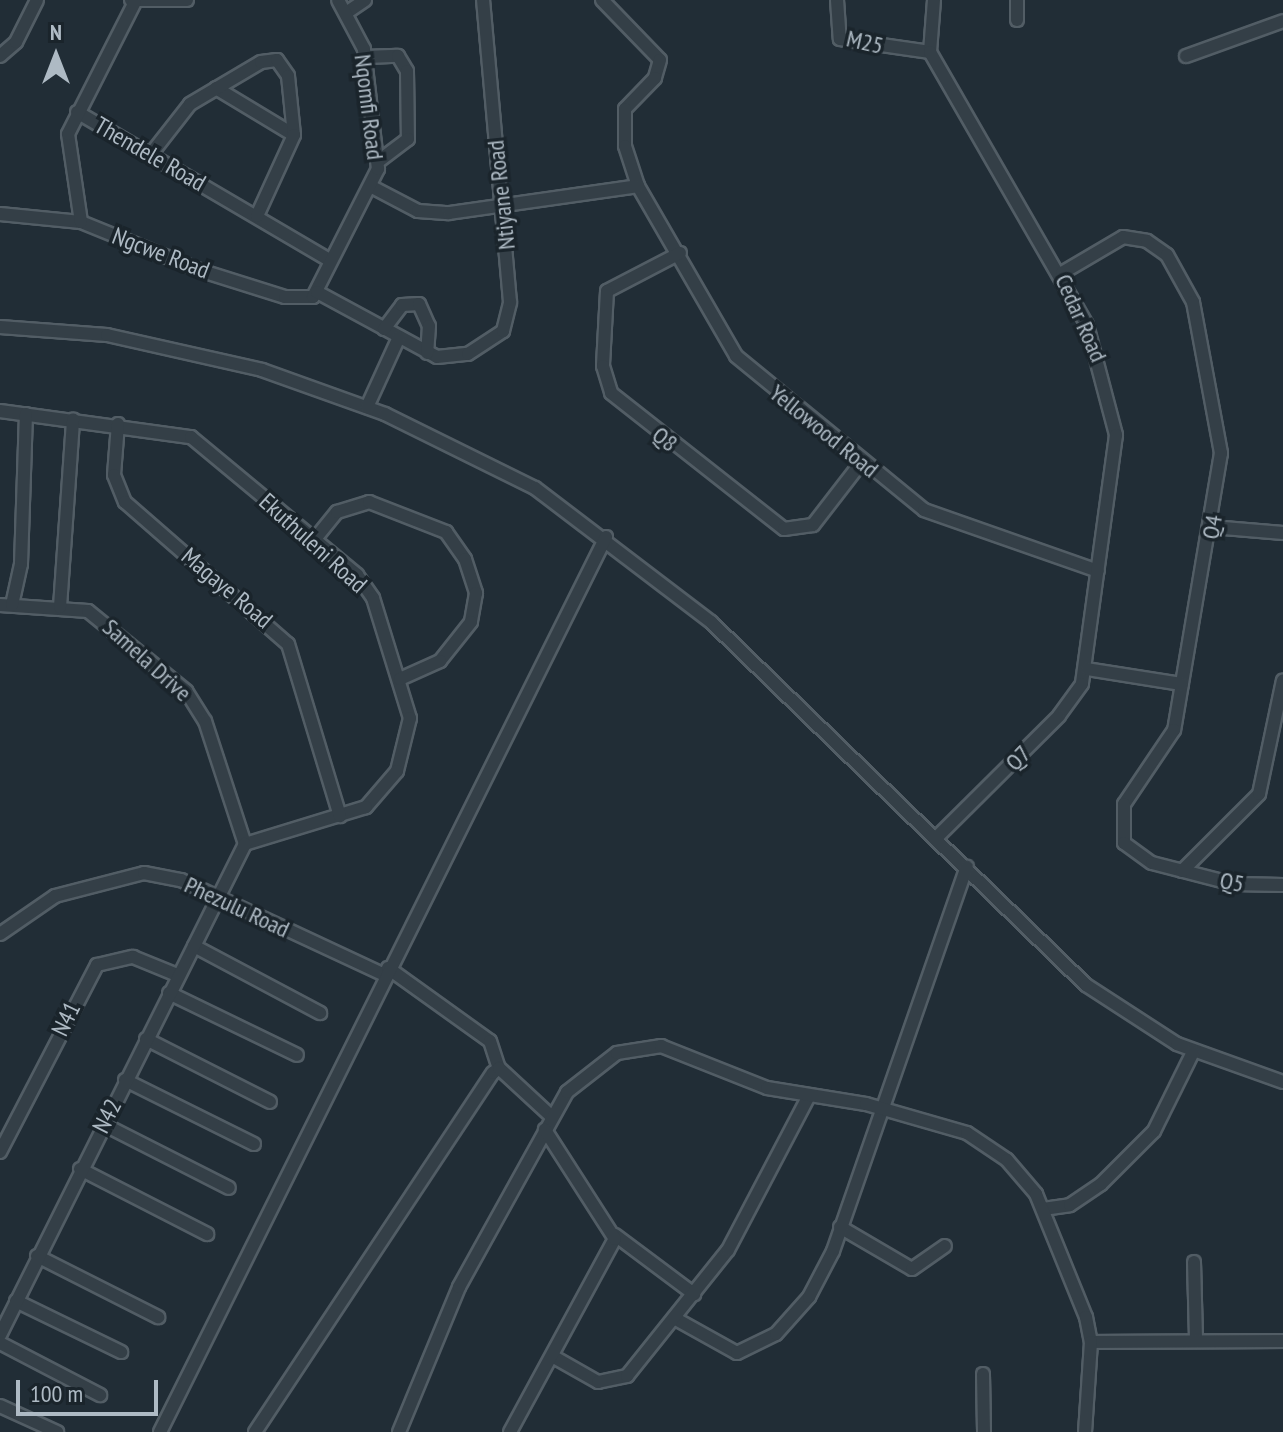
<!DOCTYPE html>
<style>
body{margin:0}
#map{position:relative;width:1283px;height:1432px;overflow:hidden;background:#212d36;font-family:"PT Sans Narrow",sans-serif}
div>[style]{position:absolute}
.roads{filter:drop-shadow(2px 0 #525d65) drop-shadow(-2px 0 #525d65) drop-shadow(0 2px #525d65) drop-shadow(0 -2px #525d65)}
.minor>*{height:12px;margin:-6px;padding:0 6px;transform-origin:6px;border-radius:6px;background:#343f47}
span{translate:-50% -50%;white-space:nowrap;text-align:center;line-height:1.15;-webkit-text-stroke:7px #1a242b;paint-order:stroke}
.street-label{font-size:24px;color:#aebac4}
.north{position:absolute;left:16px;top:16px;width:80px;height:80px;-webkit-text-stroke:6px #1a242b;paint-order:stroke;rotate:0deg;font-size:22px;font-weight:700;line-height:32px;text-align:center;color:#aebac4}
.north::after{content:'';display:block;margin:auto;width:28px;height:36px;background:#aebac4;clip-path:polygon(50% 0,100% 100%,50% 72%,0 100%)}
.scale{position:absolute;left:16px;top:1380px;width:142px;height:36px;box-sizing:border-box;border:4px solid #aebac4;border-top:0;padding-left:10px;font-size:24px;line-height:28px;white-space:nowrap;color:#aebac4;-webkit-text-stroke:6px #1a242b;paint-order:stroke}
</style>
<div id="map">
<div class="roads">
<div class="minor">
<div style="left:131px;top:0;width:56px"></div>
<div style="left:602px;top:0;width:83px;rotate:46deg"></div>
<div style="left:660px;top:60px;width:19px;rotate:106deg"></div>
<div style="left:655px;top:78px;width:43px;rotate:134.1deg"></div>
<div style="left:625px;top:109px;width:37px;rotate:90deg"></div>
<div style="left:625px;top:146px;width:42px;rotate:72deg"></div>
<div style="left:638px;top:186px;width:196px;rotate:60deg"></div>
<div style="left:736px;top:356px;width:243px;rotate:39.3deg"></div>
<div style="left:924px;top:510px;width:184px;rotate:19.3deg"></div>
<div style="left:837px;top:0;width:39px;rotate:86deg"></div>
<div style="left:840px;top:39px;width:91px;rotate:8.2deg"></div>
<div style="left:934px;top:0;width:52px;rotate:94.4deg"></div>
<div style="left:930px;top:52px;width:315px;rotate:60.1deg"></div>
<div style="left:1087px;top:325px;width:114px;rotate:75.2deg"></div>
<div style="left:1116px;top:435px;width:251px;rotate:97.8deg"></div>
<div style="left:1082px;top:684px;width:39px;rotate:126deg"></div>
<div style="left:1059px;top:716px;width:173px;rotate:135.2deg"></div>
<div style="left:346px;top:13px;width:23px;rotate:-34deg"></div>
<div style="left:1017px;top:20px;width:20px;rotate:-90deg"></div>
<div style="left:0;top:56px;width:21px;rotate:-41deg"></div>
<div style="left:16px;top:42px;width:47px;rotate:-63.4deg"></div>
<div style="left:1186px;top:56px;width:103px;rotate:-19.8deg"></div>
<div style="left:365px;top:57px;width:33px;rotate:-2deg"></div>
<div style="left:398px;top:56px;width:17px;rotate:59deg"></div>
<div style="left:407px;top:71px;width:68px;rotate:89.2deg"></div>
<div style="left:408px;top:139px;width:38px;rotate:143deg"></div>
<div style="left:216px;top:88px;width:91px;rotate:31.1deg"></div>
<div style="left:77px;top:112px;width:292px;rotate:30.4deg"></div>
<div style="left:151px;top:154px;width:63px;rotate:-52deg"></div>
<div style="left:190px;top:104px;width:82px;rotate:-30.6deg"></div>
<div style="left:261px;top:62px;width:16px;rotate:-7deg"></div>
<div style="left:277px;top:60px;width:19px;rotate:55deg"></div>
<div style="left:288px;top:76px;width:59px;rotate:84.2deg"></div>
<div style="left:294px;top:135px;width:89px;rotate:114.6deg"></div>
<div style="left:372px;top:187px;width:52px;rotate:27.6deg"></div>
<div style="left:418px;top:211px;width:31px;rotate:4deg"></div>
<div style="left:449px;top:213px;width:191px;rotate:-8.1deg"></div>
<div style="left:0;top:214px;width:81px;rotate:5.6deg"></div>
<div style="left:81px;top:222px;width:127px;rotate:22.1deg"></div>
<div style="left:199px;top:270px;width:90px;rotate:17.4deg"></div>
<div style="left:285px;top:297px;width:28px"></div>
<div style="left:313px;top:297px;width:144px;rotate:-63.1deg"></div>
<div style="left:378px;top:169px;width:121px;rotate:-96.7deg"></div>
<div style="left:364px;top:49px;width:55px;rotate:-118deg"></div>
<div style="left:81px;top:222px;width:89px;rotate:-98.4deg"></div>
<div style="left:68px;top:134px;width:148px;rotate:-63.1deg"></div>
<div style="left:680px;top:253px;width:82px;rotate:152.5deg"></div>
<div style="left:607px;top:291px;width:75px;rotate:93.1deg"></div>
<div style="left:603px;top:366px;width:28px;rotate:73deg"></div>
<div style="left:611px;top:393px;width:220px;rotate:38.2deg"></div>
<div style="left:784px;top:529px;width:29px;rotate:-8deg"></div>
<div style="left:813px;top:525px;width:78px;rotate:-52.3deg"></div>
<div style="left:1062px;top:273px;width:71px;rotate:-30.5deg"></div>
<div style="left:1123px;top:237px;width:24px;rotate:9deg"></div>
<div style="left:1147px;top:241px;width:24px;rotate:35deg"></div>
<div style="left:1167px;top:255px;width:54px;rotate:61deg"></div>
<div style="left:1193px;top:302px;width:154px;rotate:79.5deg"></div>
<div style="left:1221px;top:453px;width:281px;rotate:99.6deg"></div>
<div style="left:1174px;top:730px;width:89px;rotate:124deg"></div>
<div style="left:1124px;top:804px;width:39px;rotate:90deg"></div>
<div style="left:1124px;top:843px;width:34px;rotate:36deg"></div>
<div style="left:1152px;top:863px;width:85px;rotate:14.4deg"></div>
<div style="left:1234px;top:884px;width:49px;rotate:1.2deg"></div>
<div style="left:317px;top:292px;width:136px;rotate:28.4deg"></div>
<div style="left:437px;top:357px;width:31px;rotate:-6deg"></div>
<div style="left:468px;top:354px;width:42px;rotate:-33.3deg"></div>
<div style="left:503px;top:331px;width:30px;rotate:-76deg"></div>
<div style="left:510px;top:302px;width:303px;rotate:-95.1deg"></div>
<div style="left:0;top:327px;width:107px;rotate:4.3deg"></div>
<div style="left:107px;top:335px;width:159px;rotate:12.7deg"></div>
<div style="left:262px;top:370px;width:131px;rotate:19.7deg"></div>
<div style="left:385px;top:414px;width:167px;rotate:26.3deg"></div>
<div style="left:535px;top:488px;width:221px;rotate:37.3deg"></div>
<div style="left:711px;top:622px;width:522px;rotate:44.07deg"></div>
<div style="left:1086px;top:985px;width:108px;rotate:33deg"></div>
<div style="left:1177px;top:1044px;width:113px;rotate:19.7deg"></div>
<div style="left:384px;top:329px;width:30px;rotate:-53deg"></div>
<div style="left:402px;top:305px;width:17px;rotate:-3deg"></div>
<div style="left:419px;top:304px;width:24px;rotate:66deg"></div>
<div style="left:429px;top:326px;width:27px;rotate:94deg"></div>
<div style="left:367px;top:407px;width:77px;rotate:-65.4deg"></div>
<div style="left:0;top:411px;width:193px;rotate:7.8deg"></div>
<div style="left:191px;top:437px;width:216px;rotate:39.7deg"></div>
<div style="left:357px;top:575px;width:28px;rotate:55deg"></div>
<div style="left:373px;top:598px;width:126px;rotate:72.9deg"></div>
<div style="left:410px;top:718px;width:55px;rotate:103.8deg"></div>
<div style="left:397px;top:771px;width:48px;rotate:130.7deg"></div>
<div style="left:366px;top:807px;width:127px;rotate:163deg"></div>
<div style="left:118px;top:424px;width:51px;rotate:94.5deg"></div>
<div style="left:114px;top:475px;width:29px;rotate:68deg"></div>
<div style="left:125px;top:502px;width:216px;rotate:41.1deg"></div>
<div style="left:288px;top:644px;width:180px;rotate:73.2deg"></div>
<div style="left:1212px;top:527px;width:71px;rotate:4.8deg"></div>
<div style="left:315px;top:539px;width:35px;rotate:-51deg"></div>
<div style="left:337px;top:512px;width:34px;rotate:-17deg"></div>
<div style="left:369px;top:502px;width:83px;rotate:21.3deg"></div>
<div style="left:446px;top:532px;width:33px;rotate:55deg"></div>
<div style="left:465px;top:559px;width:36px;rotate:72deg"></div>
<div style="left:476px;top:593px;width:29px;rotate:100deg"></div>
<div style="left:471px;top:622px;width:50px;rotate:128.5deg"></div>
<div style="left:440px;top:661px;width:44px;rotate:155.8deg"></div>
<div style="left:0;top:605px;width:88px;rotate:3.9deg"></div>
<div style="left:88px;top:611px;width:127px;rotate:39.2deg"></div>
<div style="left:186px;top:691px;width:36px;rotate:58deg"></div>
<div style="left:205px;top:721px;width:129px;rotate:72deg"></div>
<div style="left:12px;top:605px;width:42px;rotate:-77.6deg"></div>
<div style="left:21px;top:564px;width:150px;rotate:-88.1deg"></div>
<div style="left:60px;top:607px;width:188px;rotate:-86deg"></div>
<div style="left:1087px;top:669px;width:96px;rotate:9deg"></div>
<div style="left:1182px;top:871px;width:109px;rotate:-45deg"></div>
<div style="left:1259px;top:794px;width:116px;rotate:-78.1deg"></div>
<div style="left:0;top:934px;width:67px;rotate:-34.6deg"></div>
<div style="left:55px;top:896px;width:92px;rotate:-14.5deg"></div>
<div style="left:144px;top:873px;width:38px;rotate:11deg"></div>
<div style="left:181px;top:880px;width:225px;rotate:25deg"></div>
<div style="left:194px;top:946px;width:143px;rotate:28deg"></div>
<div style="left:388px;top:968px;width:125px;rotate:35.6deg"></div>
<div style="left:490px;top:1041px;width:28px;rotate:72deg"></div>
<div style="left:169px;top:993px;width:142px;rotate:25.8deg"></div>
<div style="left:146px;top:1039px;width:139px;rotate:26.9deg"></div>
<div style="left:125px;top:1080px;width:144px;rotate:26.4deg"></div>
<div style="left:103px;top:1124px;width:141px;rotate:26.9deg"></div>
<div style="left:0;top:1152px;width:211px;rotate:-62.6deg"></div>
<div style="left:97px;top:965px;width:37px;rotate:-13deg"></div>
<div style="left:133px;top:957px;width:48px;rotate:22.2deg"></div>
<div style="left:80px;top:1169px;width:143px;rotate:27.1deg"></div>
<div style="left:1043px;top:1209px;width:27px;rotate:-8deg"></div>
<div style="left:1070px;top:1205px;width:37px;rotate:-34deg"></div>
<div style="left:1101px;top:1184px;width:75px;rotate:-45deg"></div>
<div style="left:1154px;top:1131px;width:88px;rotate:-63.7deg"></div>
<div style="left:840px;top:1227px;width:83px;rotate:30.3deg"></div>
<div style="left:912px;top:1269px;width:40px;rotate:-34.9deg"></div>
<div style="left:615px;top:1235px;width:99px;rotate:36.8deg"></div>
<div style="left:37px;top:1256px;width:136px;rotate:26.8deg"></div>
<div style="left:1194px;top:1262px;width:77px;rotate:88.5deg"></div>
<div style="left:16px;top:1301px;width:117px;rotate:25.9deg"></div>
<div style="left:674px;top:1318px;width:72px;rotate:29.1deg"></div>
<div style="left:737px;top:1353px;width:43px;rotate:-26deg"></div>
<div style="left:776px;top:1334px;width:50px;rotate:-48.3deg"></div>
<div style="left:809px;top:1297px;width:52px;rotate:-62.4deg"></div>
<div style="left:833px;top:1251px;width:407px;rotate:-70.8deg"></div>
<div style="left:0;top:1335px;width:549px;rotate:-63.48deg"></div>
<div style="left:1091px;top:1342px;width:192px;rotate:-0.3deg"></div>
<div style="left:0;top:1343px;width:113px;rotate:27.5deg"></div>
<div style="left:552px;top:1356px;width:53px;rotate:29.5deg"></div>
<div style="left:598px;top:1382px;width:30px;rotate:-12deg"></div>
<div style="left:627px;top:1376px;width:161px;rotate:-51.3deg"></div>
<div style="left:728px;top:1250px;width:174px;rotate:-62.3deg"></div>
<div style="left:983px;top:1374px;width:58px;rotate:89deg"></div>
<div style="left:0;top:1406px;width:63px;rotate:24.5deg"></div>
<div style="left:160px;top:1432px;width:1000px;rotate:-63.51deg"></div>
<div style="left:255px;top:1432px;width:431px;rotate:-56.5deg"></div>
<div style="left:493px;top:1073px;width:8px;rotate:-40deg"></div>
<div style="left:499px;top:1068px;width:72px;rotate:42.8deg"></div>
<div style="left:399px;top:1432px;width:157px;rotate:-67.5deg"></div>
<div style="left:459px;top:1287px;width:223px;rotate:-61deg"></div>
<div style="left:567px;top:1092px;width:63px;rotate:-38deg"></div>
<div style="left:617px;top:1053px;width:45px;rotate:-9deg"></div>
<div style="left:661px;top:1046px;width:114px;rotate:21.6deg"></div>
<div style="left:767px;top:1088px;width:100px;rotate:9.2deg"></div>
<div style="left:866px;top:1104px;width:105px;rotate:16deg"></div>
<div style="left:967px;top:1133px;width:48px;rotate:34deg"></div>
<div style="left:1007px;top:1160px;width:45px;rotate:49.5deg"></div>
<div style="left:1036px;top:1194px;width:133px;rotate:67.9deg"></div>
<div style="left:1086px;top:1317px;width:25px;rotate:79deg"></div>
<div style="left:1091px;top:1342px;width:90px;rotate:93.8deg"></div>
<div style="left:510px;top:1432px;width:220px;rotate:-61.5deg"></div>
<div style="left:615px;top:1239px;width:130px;rotate:-122.7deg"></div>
</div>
</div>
<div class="street-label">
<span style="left:865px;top:42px;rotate:13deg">M25</span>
<span style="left:369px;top:107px;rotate:83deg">Nqomfi Road</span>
<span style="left:150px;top:154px;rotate:30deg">Thendele Road</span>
<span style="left:501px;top:195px;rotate:-96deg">Ntiyane Road</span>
<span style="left:161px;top:253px;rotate:21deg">Ngcwe Road</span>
<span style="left:1081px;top:318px;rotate:66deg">Cedar Road</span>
<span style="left:824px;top:431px;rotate:39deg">Yellowood Road</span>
<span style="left:665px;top:439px;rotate:38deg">Q8</span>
<span style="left:1212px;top:527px;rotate:-80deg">Q4</span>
<span style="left:313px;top:543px;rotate:42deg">Ekuthuleni Road</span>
<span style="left:227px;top:588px;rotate:40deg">Magaye Road</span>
<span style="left:147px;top:660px;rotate:42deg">Samela Drive</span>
<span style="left:1018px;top:758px;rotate:-46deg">Q7</span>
<span style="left:1232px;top:882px;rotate:11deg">Q5</span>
<span style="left:237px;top:907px;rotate:25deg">Phezulu Road</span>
<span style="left:66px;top:1019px;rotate:-64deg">N41</span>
<span style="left:107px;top:1116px;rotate:-63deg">N42</span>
</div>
<div class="north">N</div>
<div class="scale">100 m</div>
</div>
